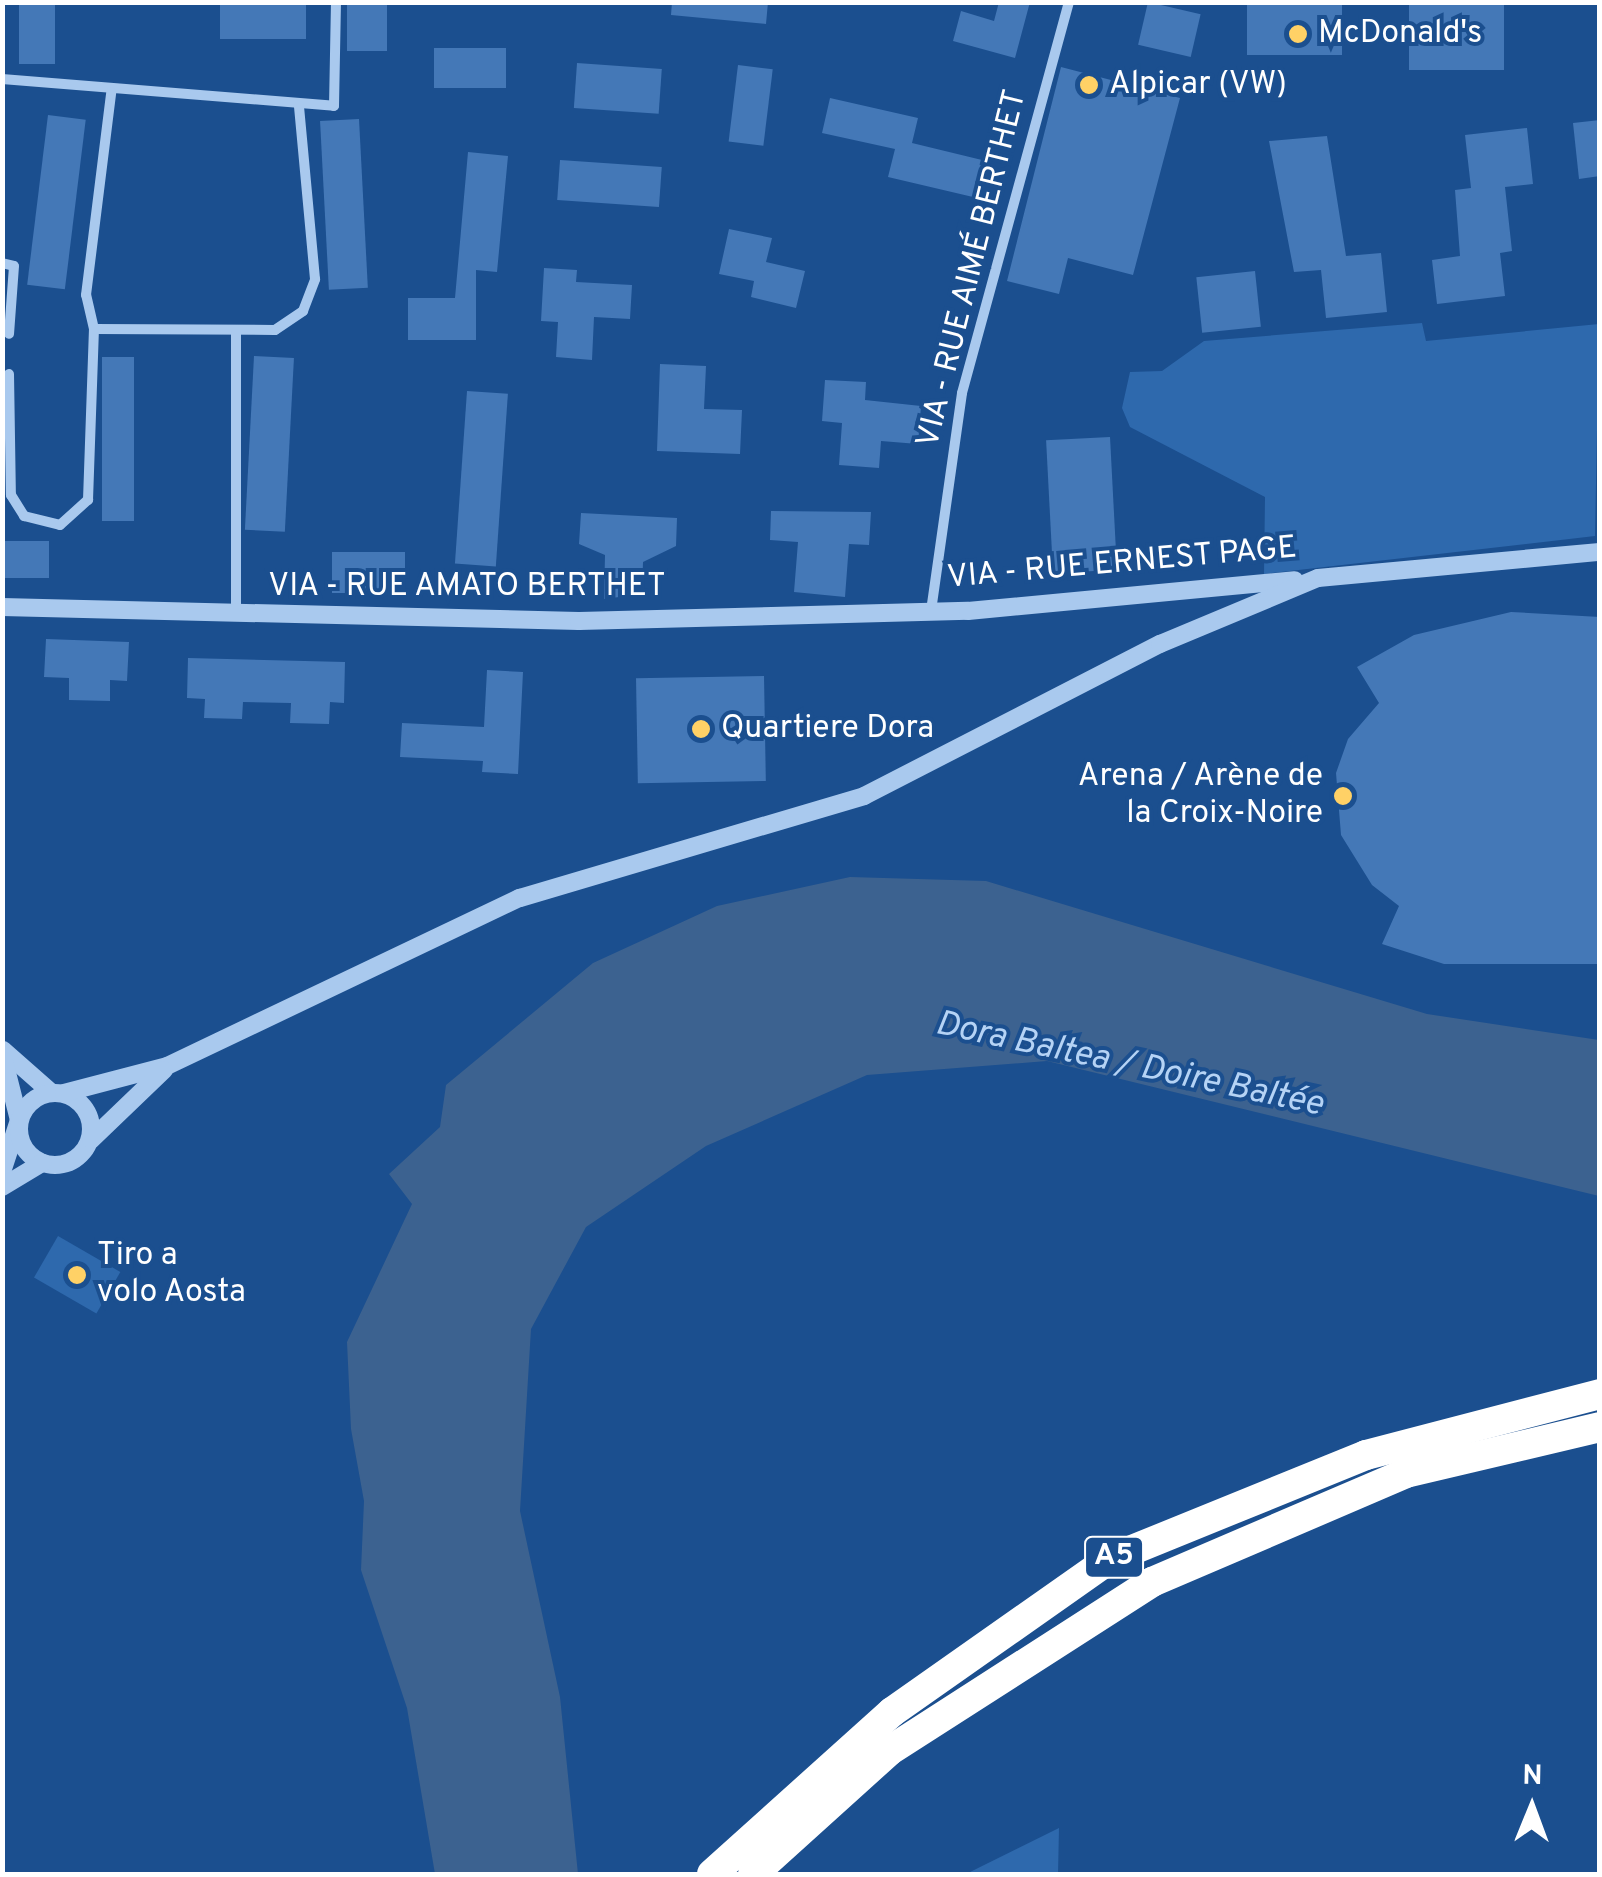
<!DOCTYPE html>
<meta charset="utf-8">
<style>
body{margin:0}
#map{position:relative;width:1602px;height:1877px;overflow:hidden;background:#1b4f8f;font-family:Overpass,sans-serif}
div>[style]{position:absolute}
.green>*{inset:0;background:#2e69ad;transform-origin:0 0}
.water>*{inset:0;background:#3c6290}
.building>*{inset:0;background:#4478b7;transform-origin:0 0}
.minor>*{height:10px;margin:-5px;padding:0 5px;transform-origin:5px;border-radius:5px;background:#a9c9ee}
.tertiary>*{height:18px;margin:-9px;padding:0 9px;transform-origin:9px;border-radius:9px;background:#a9c9ee}
.tertiary>.ring{margin:-9px;padding:0;box-sizing:content-box;background:none;border:18px solid #a9c9ee;border-radius:50%}
.motorway>*{height:30px;margin:-15px;padding:0 15px;transform-origin:15px;border-radius:15px;background:#fff}
.dots>*{width:28px;height:28px;translate:-50% -50%;box-sizing:border-box;border:5px solid #1b4f8f;border-radius:50%}
span{translate:-50% -50%;white-space:nowrap;text-align:center;line-height:1.15;-webkit-text-stroke:8px #1b4f8f;paint-order:stroke}
.shield-label span{padding:2px 8px;background:#1b4f8f;border:2px solid;border-radius:8px;-webkit-text-stroke-width:0}
.shield-label{font-size:30px;color:#fff;font-weight:700}
.poi-label{font-size:32px;color:#fff}
.left{translate:0 -50%;text-align:left}
.right{translate:-100% -50%;text-align:right}
.street-label{font-size:32px;color:#fff}
.water-label{font-size:35px;color:#b5d3f5;font-style:italic}
.frame{position:absolute;inset:0;border:5px solid #fff;pointer-events:none}
.north{position:absolute;left:1482px;top:1757px;width:100px;height:100px;-webkit-text-stroke:8px #1b4f8f;paint-order:stroke;rotate:1deg;font-size:28px;font-weight:700;line-height:40px;text-align:center;color:#fff}
.north::after{content:'';display:block;margin:auto;width:35px;height:45px;background:#fff;clip-path:polygon(50% 0,100% 100%,50% 72%,0 100%)}
</style>
<div id="map">
<div class="green">
<div style="clip-path:polygon(1422px 323px,1426px 341px,1599px 324px,1595px 536px,1264px 574px,1265px 497px,1130px 427px,1122px 408px,1130px 372px,1162px 371px,1204px 341px)"></div>
<div style="left:58px;top:1236px;width:72px;height:48px;rotate:30deg"></div>
<div style="clip-path:polygon(1059px 1828px,1058px 1874px,966px 1874px)"></div>
</div>
<div class="water">
<div style="clip-path:polygon(850px 877px,986px 881px,1427px 1014px,1599px 1040px,1599px 1196px,1047px 1061px,867px 1075px,706px 1146px,586px 1227px,531px 1329px,520px 1511px,560px 1697px,578px 1874px,435px 1874px,407px 1708px,361px 1570px,364px 1501px,351px 1429px,347px 1342px,412px 1204px,389px 1174px,440px 1127px,446px 1085px,593px 963px,717px 906px)"></div>
</div>
<div class="building">
<div style="left:19px;top:2px;width:36px;height:62px"></div>
<div style="left:220px;top:2px;width:86px;height:37px"></div>
<div style="left:347px;top:2px;width:40px;height:49px"></div>
<div style="clip-path:polygon(672px 2px,768px 2px,766px 24px,671px 15px)"></div>
<div style="clip-path:polygon(999px 2px,1030px 2px,1015px 58px,953px 41px,961px 11px,994px 21px)"></div>
<div style="left:1148px;top:2px;width:54px;height:44px;rotate:13deg"></div>
<div style="left:1342px;top:2px;width:53px;height:95px;rotate:90deg"></div>
<div style="left:1409px;top:2px;width:95px;height:68px"></div>
<div style="left:434px;top:48px;width:72px;height:40px"></div>
<div style="left:577px;top:63px;width:85px;height:45px;rotate:4deg"></div>
<div style="left:738px;top:65px;width:35px;height:77px;rotate:7deg"></div>
<div style="clip-path:polygon(1061px 67px,1180px 98px,1133px 275px,1068px 258px,1059px 294px,1007px 281px)"></div>
<div style="clip-path:polygon(830px 98px,918px 118px,912px 143px,982px 160px,973px 197px,888px 177px,895px 149px,822px 133px)"></div>
<div style="left:48px;top:115px;width:38px;height:171px;rotate:7deg"></div>
<div style="left:359px;top:119px;width:169px;height:39px;rotate:87deg"></div>
<div style="clip-path:polygon(1600px 120px,1600px 176px,1579px 179px,1573px 123px)"></div>
<div style="clip-path:polygon(1527px 128px,1533px 184px,1505px 187px,1512px 251px,1500px 253px,1505px 296px,1437px 304px,1432px 260px,1460px 256px,1455px 190px,1471px 188px,1465px 135px)"></div>
<div style="clip-path:polygon(1327px 136px,1346px 256px,1381px 253px,1387px 312px,1326px 318px,1321px 270px,1294px 272px,1269px 141px)"></div>
<div style="clip-path:polygon(468px 152px,508px 156px,497px 272px,476px 270px,476px 340px,408px 340px,408px 298px,455px 298px)"></div>
<div style="left:560px;top:160px;width:102px;height:40px;rotate:4deg"></div>
<div style="clip-path:polygon(729px 229px,772px 238px,766px 262px,805px 271px,796px 308px,751px 297px,754px 281px,719px 274px)"></div>
<div style="clip-path:polygon(544px 268px,577px 270px,576px 282px,632px 285px,630px 319px,594px 317px,592px 360px,556px 357px,558px 322px,541px 321px)"></div>
<div style="left:1255px;top:271px;width:56px;height:59px;rotate:84deg"></div>
<div style="left:254px;top:356px;width:40px;height:174px;rotate:3deg"></div>
<div style="left:102px;top:357px;width:32px;height:164px"></div>
<div style="clip-path:polygon(660px 364px,706px 366px,704px 409px,742px 410px,740px 454px,657px 451px)"></div>
<div style="clip-path:polygon(825px 380px,866px 382px,865px 400px,921px 406px,918px 444px,881px 441px,879px 468px,839px 465px,842px 423px,822px 421px)"></div>
<div style="left:467px;top:391px;width:41px;height:173px;rotate:4deg"></div>
<div style="left:1110px;top:437px;width:133px;height:64px;rotate:87deg"></div>
<div style="clip-path:polygon(771px 511px,871px 512px,869px 545px,849px 544px,845px 597px,794px 592px,798px 542px,770px 540px)"></div>
<div style="clip-path:polygon(581px 513px,677px 518px,676px 546px,643px 562px,642px 594px,604px 599px,605px 555px,579px 544px)"></div>
<div style="left:2px;top:541px;width:47px;height:37px"></div>
<div style="left:332px;top:552px;width:73px;height:41px"></div>
<div style="clip-path:polygon(1511px 612px,1600px 617px,1600px 964px,1444px 964px,1382px 944px,1399px 906px,1372px 885px,1341px 835px,1336px 773px,1348px 739px,1379px 703px,1357px 667px,1414px 635px)"></div>
<div style="clip-path:polygon(46px 639px,129px 642px,127px 681px,110px 680px,110px 701px,69px 700px,69px 678px,44px 677px)"></div>
<div style="clip-path:polygon(188px 658px,345px 662px,344px 703px,330px 702px,329px 724px,290px 723px,291px 703px,243px 702px,242px 719px,204px 718px,205px 699px,187px 698px)"></div>
<div style="clip-path:polygon(487px 670px,523px 672px,518px 774px,482px 772px,483px 761px,400px 757px,402px 723px,484px 727px)"></div>
<div style="left:764px;top:676px;width:105px;height:128px;rotate:89deg"></div>
</div>
<div class="minor">
<div style="left:2px;top:79px;width:333px;rotate:4.6deg"></div>
<div style="left:334px;top:106px;width:104px;rotate:-88.9deg"></div>
<div style="left:2px;top:263px;width:12px;rotate:14deg"></div>
<div style="left:14px;top:266px;width:68px;rotate:94.2deg"></div>
<div style="left:94px;top:329px;width:181px;rotate:0.3deg"></div>
<div style="left:275px;top:330px;width:34px;rotate:-34deg"></div>
<div style="left:303px;top:311px;width:34px;rotate:-69deg"></div>
<div style="left:315px;top:279px;width:174px;rotate:-95.3deg"></div>
<div style="left:236px;top:332px;width:284px;rotate:90deg"></div>
<div style="left:9px;top:374px;width:121px;rotate:89.1deg"></div>
<div style="left:11px;top:495px;width:25px;rotate:58deg"></div>
<div style="left:24px;top:516px;width:37px;rotate:14deg"></div>
<div style="left:60px;top:525px;width:38px;rotate:-42deg"></div>
<div style="left:88px;top:500px;width:171px;rotate:-88deg"></div>
<div style="left:94px;top:329px;width:35px;rotate:-103deg"></div>
<div style="left:86px;top:295px;width:204px;rotate:-82.9deg"></div>
<div style="left:931px;top:611px;width:220px;rotate:-81.9deg"></div>
<div style="left:962px;top:393px;width:405px;rotate:-74.7deg"></div>
</div>
<div class="tertiary">
<div style="left:2px;top:607px;width:577px;rotate:1.39deg"></div>
<div style="left:579px;top:621px;width:389px;rotate:-1.5deg"></div>
<div style="left:968px;top:611px;width:328px;rotate:-5.4deg"></div>
<div style="left:3px;top:1050px;width:65px;rotate:41.3deg"></div>
<div style="left:2px;top:1053px;width:69px;rotate:75.8deg"></div>
<div style="left:19px;top:1120px;width:55px;rotate:108.1deg"></div>
<div class="ring" style="left:19px;top:1093px;width:54px;height:54px"></div>
<div style="left:64px;top:1093px;width:106px;rotate:-14.7deg"></div>
<div style="left:167px;top:1066px;width:391px;rotate:-25.5deg"></div>
<div style="left:520px;top:898px;width:359px;rotate:-16.5deg"></div>
<div style="left:864px;top:796px;width:333px;rotate:-27.2deg"></div>
<div style="left:1160px;top:644px;width:171px;rotate:-22.7deg"></div>
<div style="left:1318px;top:578px;width:283px;rotate:-5.3deg"></div>
<div style="left:91px;top:1140px;width:101px;rotate:-43.8deg"></div>
<div style="left:2px;top:1187px;width:47px;rotate:-31deg"></div>
</div>
<div class="motorway">
<div style="left:712px;top:1874px;width:242px;rotate:-42deg"></div>
<div style="left:892px;top:1712px;width:266px;rotate:-35.1deg"></div>
<div style="left:1110px;top:1559px;width:276px;rotate:-22.1deg"></div>
<div style="left:1366px;top:1455px;width:242px;rotate:-14.6deg"></div>
<div style="left:753px;top:1874px;width:183px;rotate:-42.1deg"></div>
<div style="left:889px;top:1751px;width:313px;rotate:-32.7deg"></div>
<div style="left:1152px;top:1582px;width:276px;rotate:-23.2deg"></div>
<div style="left:1406px;top:1473px;width:199px;rotate:-13.3deg"></div>
</div>
<div class="dots">
<div style="left:1298px;top:34px;background:#ffd166"></div>
<div style="left:1089px;top:85px;background:#ffd166"></div>
<div style="left:701px;top:729px;background:#ffd166"></div>
<div style="left:1343px;top:796px;background:#ffd166"></div>
<div style="left:77px;top:1275px;background:#ffd166"></div>
</div>
<div class="shield-label">
<span style="left:1114px;top:1557px">A5</span>
</div>
<div class="poi-label">
<span class="left" style="left:1318px;top:34px">McDonald's</span>
<span class="left" style="left:1109px;top:85px">Alpicar (VW)</span>
<span class="left" style="left:721px;top:729px">Quartiere Dora</span>
<span class="right" style="left:1323px;top:796px">Arena / Arène de<br>la Croix-Noire</span>
<span class="left" style="left:97px;top:1275px">Tiro a<br>volo Aosta</span>
</div>
<div class="street-label">
<span style="left:973px;top:269px;rotate:-76deg">VIA - RUE AIMÉ BERTHET</span>
<span style="left:1122px;top:564px;rotate:-5deg">VIA - RUE ERNEST PAGE</span>
<span style="left:467px;top:587px">VIA - RUE AMATO BERTHET</span>
</div>
<div class="water-label">
<span style="left:1129px;top:1065px;rotate:12deg">Dora Baltea / Doire Baltée</span>
</div>
<div class="frame"></div>
<div class="north">N</div>
</div>
